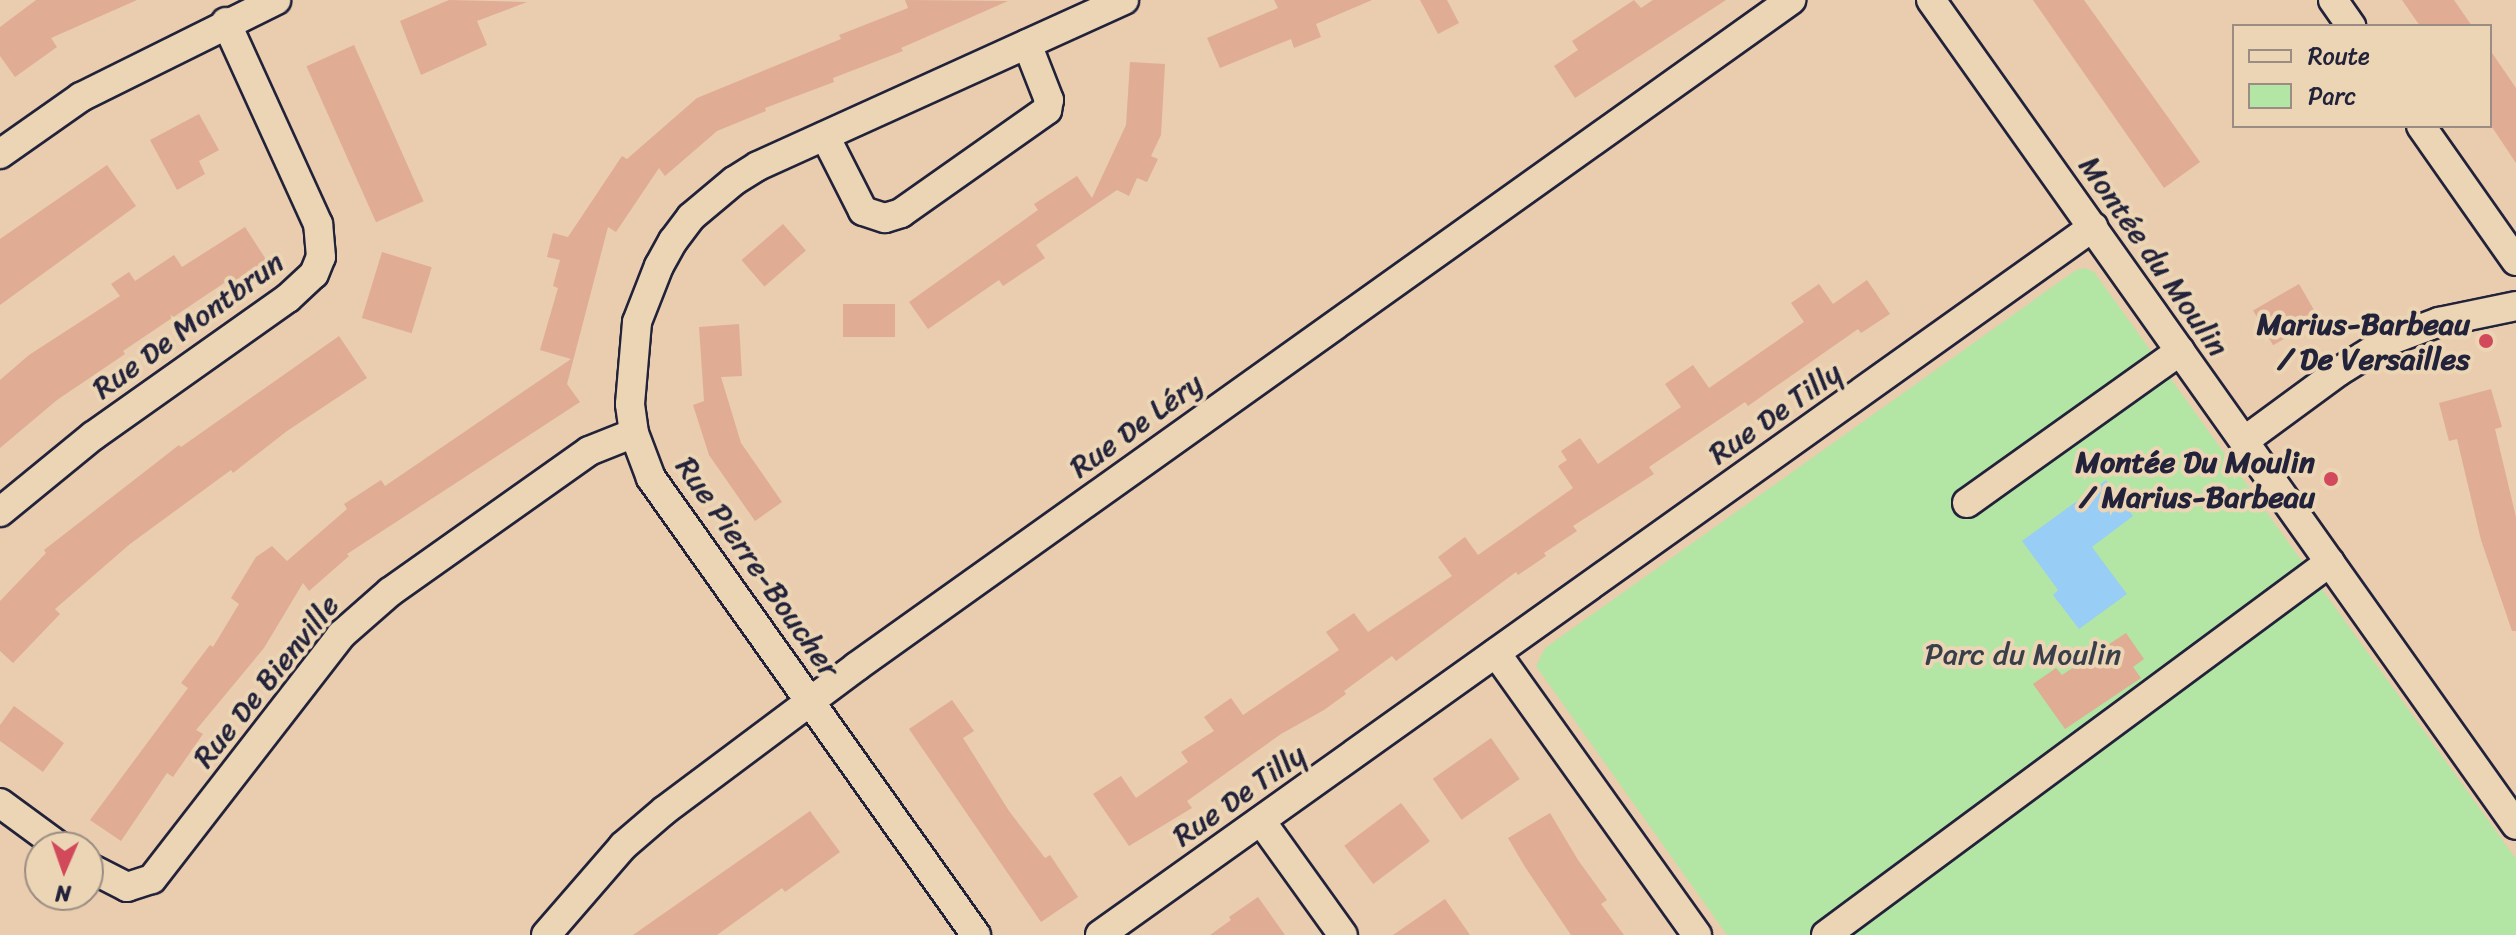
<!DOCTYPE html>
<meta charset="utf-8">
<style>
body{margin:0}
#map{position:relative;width:2516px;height:935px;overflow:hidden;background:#e9cdae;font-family:Sriracha,sans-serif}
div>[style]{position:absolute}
.green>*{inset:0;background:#b3e5a5}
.water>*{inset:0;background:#98cdf6}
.building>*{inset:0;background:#e0ac94;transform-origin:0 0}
.roads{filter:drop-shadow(2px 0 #22223b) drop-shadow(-2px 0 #22223b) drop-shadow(0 2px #22223b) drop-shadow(0 -2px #22223b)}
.minor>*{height:28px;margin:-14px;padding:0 14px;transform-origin:14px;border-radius:14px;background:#ebd5b4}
.dots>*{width:22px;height:22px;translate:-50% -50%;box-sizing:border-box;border:4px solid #ebd5b4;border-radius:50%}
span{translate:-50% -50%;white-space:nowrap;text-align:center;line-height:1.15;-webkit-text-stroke:8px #ebd5b4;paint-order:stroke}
.street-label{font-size:30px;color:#22223b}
.poi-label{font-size:30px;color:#22223b;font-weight:700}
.right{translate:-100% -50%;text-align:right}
.park-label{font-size:30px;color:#383f4b}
.legend{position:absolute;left:2232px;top:24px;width:260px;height:104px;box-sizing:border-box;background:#ebd5b4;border:2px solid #9b8d84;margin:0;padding:10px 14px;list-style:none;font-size:24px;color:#22223b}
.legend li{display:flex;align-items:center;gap:16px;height:40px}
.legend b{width:40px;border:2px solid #9b8d84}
.north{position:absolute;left:24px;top:831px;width:80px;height:80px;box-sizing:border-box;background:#ebd5b4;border:2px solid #9b8d84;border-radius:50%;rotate:182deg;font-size:22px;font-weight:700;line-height:32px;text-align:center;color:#22223b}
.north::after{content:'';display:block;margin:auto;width:28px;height:36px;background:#d1495b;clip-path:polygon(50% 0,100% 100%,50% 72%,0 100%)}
</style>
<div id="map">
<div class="green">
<div style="clip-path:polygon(2085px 268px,2094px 272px,2516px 859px,2516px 935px,1727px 935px,1536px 666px,1545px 648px,2076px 270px)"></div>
</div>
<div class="water">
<div style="clip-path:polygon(2106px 480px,2133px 516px,2092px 547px,2127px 594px,2079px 629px,2053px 595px,2058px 590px,2022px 541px)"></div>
</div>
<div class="building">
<div style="clip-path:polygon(36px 0,137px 0,51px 38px,57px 47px,15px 77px,0 56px,0 27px)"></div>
<div style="clip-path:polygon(449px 0,527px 2px,477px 21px,487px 45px,421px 75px,400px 21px)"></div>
<div style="clip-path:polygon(905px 0,1008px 1px,901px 48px,903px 51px,833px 78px,834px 82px,765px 108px,766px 111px,717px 131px,665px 176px,659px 168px,616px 232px,608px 227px,567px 384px,580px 402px,347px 554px,349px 556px,309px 591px,303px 583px,264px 648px,196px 730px,203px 734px,173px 777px,167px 773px,121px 841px,90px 820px,188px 688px,181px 683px,210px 645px,213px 647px,239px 604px,231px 598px,256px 557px,272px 546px,287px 561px,347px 509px,344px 504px,381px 480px,385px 486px,571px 359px,540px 350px,558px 288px,553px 286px,560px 260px,547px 257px,553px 233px,568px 237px,622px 156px,627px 159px,697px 98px,841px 39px,839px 35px,908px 8px)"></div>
<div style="clip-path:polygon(1274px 0,1372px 0,1316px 24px,1321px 37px,1294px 48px,1291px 39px,1220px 68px,1207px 38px,1278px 8px)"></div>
<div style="clip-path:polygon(1420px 0,1447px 0,1459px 23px,1438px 34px)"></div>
<div style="clip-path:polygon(1634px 0,1641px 8px,1653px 0,1726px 0,1575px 98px,1554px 66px,1578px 50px,1572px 41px)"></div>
<div style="clip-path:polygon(2033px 0,2084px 0,2200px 162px,2164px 188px)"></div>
<div style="clip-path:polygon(2402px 0,2454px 0,2472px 26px,2420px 26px)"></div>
<div style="left:354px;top:45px;width:171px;height:52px;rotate:66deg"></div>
<div style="clip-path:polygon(2490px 50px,2516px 88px,2516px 163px,2490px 124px)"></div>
<div style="clip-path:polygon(1130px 62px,1165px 64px,1161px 135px,1151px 156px,1158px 159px,1147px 182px,1137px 178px,1129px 196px,1117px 190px,1036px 245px,1045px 258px,1003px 286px,999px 280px,928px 329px,909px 302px,1038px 210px,1034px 204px,1077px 176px,1092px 198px,1126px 125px)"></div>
<div style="clip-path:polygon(199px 114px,219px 150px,199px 161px,205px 174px,177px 190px,150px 140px)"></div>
<div style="clip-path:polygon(107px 165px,136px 206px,0 305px,0 239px)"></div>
<div style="left:783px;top:224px;width:35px;height:55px;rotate:49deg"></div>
<div style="clip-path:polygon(245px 227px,267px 261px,226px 286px,224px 283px,123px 351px,125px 354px,57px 400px,0 448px,0 380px,29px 355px,120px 296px,111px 284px,129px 272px,135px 281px,174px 255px,182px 267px)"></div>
<div style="left:382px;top:252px;width:52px;height:69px;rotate:17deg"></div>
<div style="clip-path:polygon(1867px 280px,1890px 314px,1861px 333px,1858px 329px,1748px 406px,1745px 402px,1649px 467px,1654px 474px,1573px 526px,1577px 531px,1544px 553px,1546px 556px,1518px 575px,1516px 572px,1396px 661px,1392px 656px,1344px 691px,1346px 694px,1324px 710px,1281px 734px,1187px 801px,1192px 808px,1129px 846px,1093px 794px,1121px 776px,1136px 798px,1188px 762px,1181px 752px,1214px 731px,1204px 717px,1231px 698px,1243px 715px,1339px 650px,1326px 632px,1354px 613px,1368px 632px,1452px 576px,1438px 557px,1465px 537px,1478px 555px,1573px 488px,1558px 466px,1567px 460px,1561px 451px,1580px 438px,1598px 464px,1681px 407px,1665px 384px,1693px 365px,1709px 388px,1804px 322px,1791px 303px,1819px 284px,1833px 304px)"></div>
<div style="left:2299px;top:284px;width:40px;height:53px;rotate:60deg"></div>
<div style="left:843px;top:304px;width:52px;height:33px"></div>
<div style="clip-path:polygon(739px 324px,742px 376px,721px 377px,741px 443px,782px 502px,755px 521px,709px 455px,693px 405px,704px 401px,699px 327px)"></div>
<div style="clip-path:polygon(339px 336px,367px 378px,287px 431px,233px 473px,231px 470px,130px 544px,55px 609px,60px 614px,13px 663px,0 651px,0 601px,46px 553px,44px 550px,179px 445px,181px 447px)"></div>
<div style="clip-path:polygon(2491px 389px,2502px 427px,2495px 429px,2516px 517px,2516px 631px,2512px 631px,2481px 540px,2457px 439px,2449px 441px,2439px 403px)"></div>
<div style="clip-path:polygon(2126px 633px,2144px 659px,2133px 667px,2141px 678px,2065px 729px,2033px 684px,2056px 668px,2062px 675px)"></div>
<div style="clip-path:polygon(952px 700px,974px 731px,963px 738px,1009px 811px,1045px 858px,1050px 855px,1078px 897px,1041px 922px,909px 729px)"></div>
<div style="clip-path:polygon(14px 706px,64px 743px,43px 772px,0 741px,0 725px)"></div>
<div style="left:1491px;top:738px;width:50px;height:71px;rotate:55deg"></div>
<div style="left:1401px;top:803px;width:48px;height:71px;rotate:53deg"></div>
<div style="clip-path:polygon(810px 811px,840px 852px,785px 892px,782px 888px,717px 935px,633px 935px)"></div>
<div style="clip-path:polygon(1550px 813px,1578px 860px,1607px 900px,1601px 904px,1624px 935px,1571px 935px,1525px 867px,1508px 838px)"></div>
<div style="clip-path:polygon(1258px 897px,1285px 935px,1210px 935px,1231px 920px,1229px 917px)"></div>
<div style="clip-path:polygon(1445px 899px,1470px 935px,1393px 935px)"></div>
</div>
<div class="roads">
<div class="minor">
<div style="left:1931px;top:0;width:1011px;rotate:54.66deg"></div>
<div style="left:2333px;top:0;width:32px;rotate:55deg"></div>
<div style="left:2421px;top:126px;width:165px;rotate:54.9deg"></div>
<div style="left:825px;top:136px;width:84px;rotate:63.1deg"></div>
<div style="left:863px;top:211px;width:23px;rotate:18deg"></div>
<div style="left:885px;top:218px;width:17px;rotate:-17deg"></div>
<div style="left:901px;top:213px;width:179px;rotate:-35.2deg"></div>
<div style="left:1047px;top:110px;width:10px;rotate:-79deg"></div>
<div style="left:1049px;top:100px;width:60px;rotate:-111.4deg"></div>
<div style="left:0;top:154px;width:99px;rotate:-35.1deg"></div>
<div style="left:81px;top:97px;width:218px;rotate:-26.4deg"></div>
<div style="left:2244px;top:441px;width:117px;rotate:-36.3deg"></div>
<div style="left:2338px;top:372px;width:57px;rotate:-32deg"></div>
<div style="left:2386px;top:342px;width:57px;rotate:-20.7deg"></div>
<div style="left:2439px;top:322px;width:79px;rotate:-11.7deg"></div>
<div style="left:1967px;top:503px;width:262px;rotate:-35.5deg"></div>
<div style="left:0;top:512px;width:120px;rotate:-39.3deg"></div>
<div style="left:93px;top:436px;width:239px;rotate:-35.3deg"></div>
<div style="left:288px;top:298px;width:35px;rotate:-43deg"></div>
<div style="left:314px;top:274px;width:18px;rotate:-68deg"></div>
<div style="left:321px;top:257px;width:33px;rotate:-95deg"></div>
<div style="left:318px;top:224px;width:222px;rotate:-114.5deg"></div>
<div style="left:1496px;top:653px;width:346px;rotate:54.5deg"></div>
<div style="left:0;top:803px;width:74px;rotate:36.3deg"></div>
<div style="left:1261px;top:821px;width:140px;rotate:54.3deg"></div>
<div style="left:88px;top:867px;width:44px;rotate:27.1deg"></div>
<div style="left:127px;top:887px;width:26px;rotate:-18deg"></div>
<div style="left:152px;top:879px;width:309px;rotate:-52.2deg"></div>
<div style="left:341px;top:635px;width:65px;rotate:-41.3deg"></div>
<div style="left:390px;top:592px;width:244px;rotate:-35.3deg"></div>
<div style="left:589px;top:451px;width:48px;rotate:-21.8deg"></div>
<div style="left:546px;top:935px;width:118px;rotate:-49.1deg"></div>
<div style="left:623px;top:846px;width:55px;rotate:-40.6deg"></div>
<div style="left:665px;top:810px;width:239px;rotate:-36.8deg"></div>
<div style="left:856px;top:667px;width:1149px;rotate:-35.5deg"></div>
<div style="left:976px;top:935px;width:561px;rotate:-125.42deg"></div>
<div style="left:651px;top:478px;width:48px;rotate:-110.7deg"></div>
<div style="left:634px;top:433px;width:29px;rotate:-98deg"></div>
<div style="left:630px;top:404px;width:82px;rotate:-85.1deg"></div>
<div style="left:637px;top:322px;width:60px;rotate:-68.6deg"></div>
<div style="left:659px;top:266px;width:29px;rotate:-61deg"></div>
<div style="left:673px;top:241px;width:30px;rotate:-53deg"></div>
<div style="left:691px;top:217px;width:56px;rotate:-39.9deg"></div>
<div style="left:734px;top:181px;width:28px;rotate:-32deg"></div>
<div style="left:758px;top:166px;width:402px;rotate:-24.4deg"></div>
<div style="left:1100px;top:935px;width:1220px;rotate:-35.49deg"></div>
<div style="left:1826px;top:935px;width:627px;rotate:-36.5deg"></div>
</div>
</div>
<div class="dots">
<div style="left:2486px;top:341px;background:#d1495b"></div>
<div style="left:2331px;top:479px;background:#d1495b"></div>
</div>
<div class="street-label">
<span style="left:2154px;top:256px;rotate:55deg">Montée du Moulin</span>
<span style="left:188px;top:325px;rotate:-36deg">Rue De Montbrun</span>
<span style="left:1775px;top:413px;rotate:-35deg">Rue De Tilly</span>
<span style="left:1136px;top:425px;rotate:-36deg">Rue De Léry</span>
<span style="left:758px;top:567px;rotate:55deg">Rue Pierre-Boucher</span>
<span style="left:266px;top:681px;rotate:-51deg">Rue De Bienville</span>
<span style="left:1239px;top:795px;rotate:-35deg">Rue De Tilly</span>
</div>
<div class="poi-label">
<span class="right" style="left:2470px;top:341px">Marius-Barbeau<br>/ De Versailles</span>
<span class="right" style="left:2315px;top:479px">Montée Du Moulin<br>/ Marius-Barbeau</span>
</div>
<div class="park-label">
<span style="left:2023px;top:654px">Parc du Moulin</span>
</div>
<ul class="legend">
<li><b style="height:10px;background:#ebd5b4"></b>Route</li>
<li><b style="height:22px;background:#b3e5a5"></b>Parc</li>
</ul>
<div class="north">N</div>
</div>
